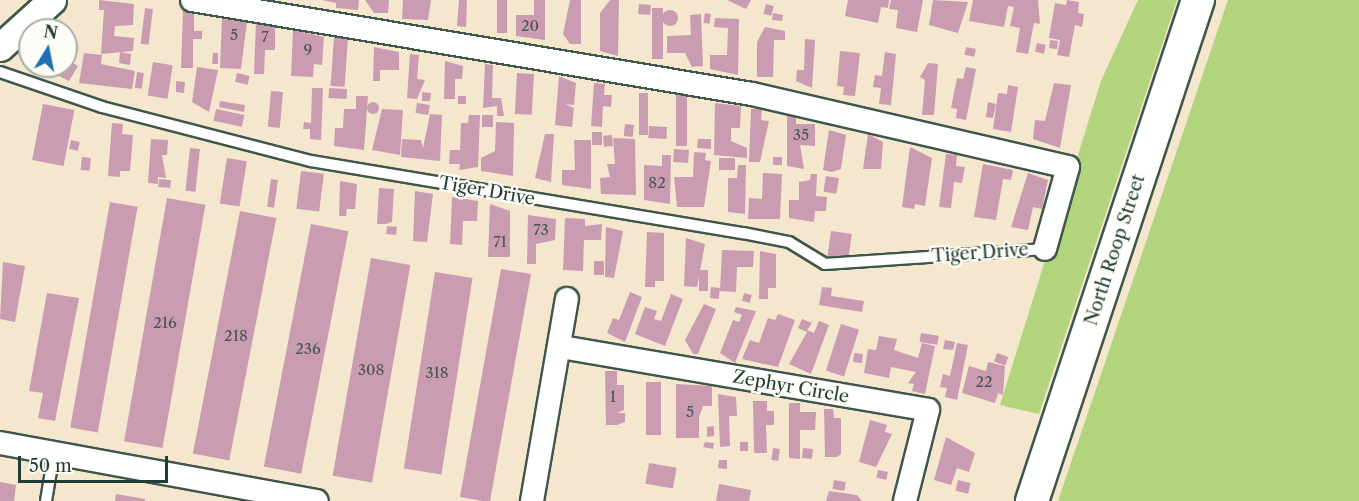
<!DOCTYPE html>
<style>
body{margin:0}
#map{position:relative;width:1359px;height:501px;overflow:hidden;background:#f5e6ce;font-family:"Libre Caslon Text",serif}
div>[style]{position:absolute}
.green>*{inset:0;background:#b1d47d}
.building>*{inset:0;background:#c99cb2;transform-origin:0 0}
.round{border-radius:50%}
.roads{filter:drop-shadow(2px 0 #3f564b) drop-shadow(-2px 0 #3f564b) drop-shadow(0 2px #3f564b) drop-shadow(0 -2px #3f564b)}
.service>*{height:10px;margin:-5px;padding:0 5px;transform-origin:5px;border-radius:5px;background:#fff}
.minor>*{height:22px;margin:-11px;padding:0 11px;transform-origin:11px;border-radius:11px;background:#fff}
.tertiary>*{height:27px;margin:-13.5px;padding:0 13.5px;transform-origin:13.5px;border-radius:13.5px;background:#fff}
.secondary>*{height:32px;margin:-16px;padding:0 16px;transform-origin:16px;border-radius:16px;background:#fff}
span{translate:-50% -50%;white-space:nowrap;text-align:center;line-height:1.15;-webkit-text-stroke:5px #fdfcf7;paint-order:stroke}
.number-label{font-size:15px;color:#4a5554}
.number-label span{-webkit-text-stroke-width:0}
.street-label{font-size:18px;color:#1f3d34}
.north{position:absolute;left:18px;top:18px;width:60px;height:60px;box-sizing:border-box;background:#fdfcf7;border:2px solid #a4b0a9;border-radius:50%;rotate:10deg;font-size:16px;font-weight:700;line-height:24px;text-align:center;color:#1f3d34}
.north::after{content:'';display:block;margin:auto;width:21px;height:27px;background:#1f6fb2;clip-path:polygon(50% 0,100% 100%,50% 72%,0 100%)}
.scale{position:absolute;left:18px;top:456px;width:150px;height:27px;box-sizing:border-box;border:3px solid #1f3d34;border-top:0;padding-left:8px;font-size:18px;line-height:21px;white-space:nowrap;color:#1f3d34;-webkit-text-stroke:4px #fdfcf7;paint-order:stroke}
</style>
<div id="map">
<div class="green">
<div style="clip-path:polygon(1138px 0,1177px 0,1039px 414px,1000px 405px,1101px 81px)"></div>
<div style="clip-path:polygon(1228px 0,1359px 0,1359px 501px,1058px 501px)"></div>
</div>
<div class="building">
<div style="clip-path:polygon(99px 0,134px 4px,133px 25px,115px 26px,114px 36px,134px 38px,133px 51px,101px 54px,104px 10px,99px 10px)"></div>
<div style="clip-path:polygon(322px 0,359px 0,358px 10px,336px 8px,336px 3px)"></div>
<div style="clip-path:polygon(365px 0,389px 0,388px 13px,374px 13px)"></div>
<div style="clip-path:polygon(403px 0,431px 0,428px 20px,402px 19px)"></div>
<div style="clip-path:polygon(459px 0,467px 0,466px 27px,457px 26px)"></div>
<div style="left:497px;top:0;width:10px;height:33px"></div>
<div style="clip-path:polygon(534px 0,545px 0,545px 40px,516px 36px,516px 15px,534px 15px)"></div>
<div style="clip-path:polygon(570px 0,581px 0,581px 44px,570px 44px,563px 34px)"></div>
<div style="clip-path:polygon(610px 0,619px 0,618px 56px,600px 51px,600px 13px)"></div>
<div style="clip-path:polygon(727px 0,751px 0,746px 9px)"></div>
<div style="clip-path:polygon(848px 0,889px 0,888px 8px,881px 7px,878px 23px,845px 16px)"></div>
<div style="clip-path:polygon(891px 0,923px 0,917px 32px,896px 28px,898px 10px,889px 9px)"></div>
<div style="clip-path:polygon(933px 0,968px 2px,958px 33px,929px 25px)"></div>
<div style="clip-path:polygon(973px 0,1038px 0,1040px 24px,1034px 23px,1028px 54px,1016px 52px,1020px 28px,1010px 26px,1014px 7px,1008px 6px,1004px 27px,969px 21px)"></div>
<div style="clip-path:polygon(1067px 0,1079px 2px,1078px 13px,1084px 14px,1082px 27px,1075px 25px,1069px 57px,1057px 55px,1060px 40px,1049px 38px,1055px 3px,1066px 5px)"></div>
<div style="left:639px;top:4px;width:12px;height:10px;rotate:5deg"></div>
<div style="left:766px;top:4px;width:8px;height:10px;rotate:14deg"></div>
<div style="left:145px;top:8px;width:8px;height:36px;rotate:7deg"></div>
<div style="left:652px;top:8px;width:11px;height:51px"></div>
<div class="round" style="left:662px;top:10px;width:16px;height:16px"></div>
<div style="clip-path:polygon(183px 11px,194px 12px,194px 31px,202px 31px,202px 39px,193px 39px,193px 68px,181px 68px)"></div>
<div style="left:705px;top:13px;width:6px;height:10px;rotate:9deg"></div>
<div style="clip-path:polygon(773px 13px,783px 15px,782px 21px,772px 20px)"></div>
<div style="clip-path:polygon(701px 14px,703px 66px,692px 67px,685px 53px,667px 53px,667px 36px,691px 35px,690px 15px)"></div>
<div style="clip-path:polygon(715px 18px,739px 19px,738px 75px,710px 69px,710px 55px,727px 55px,728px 28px,714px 27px)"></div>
<div style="clip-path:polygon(222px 19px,247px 22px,241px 69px,220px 68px)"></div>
<div style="clip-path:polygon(256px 22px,275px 24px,275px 50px,265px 50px,264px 74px,254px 74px)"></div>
<div style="clip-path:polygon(765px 27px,785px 31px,785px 40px,774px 40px,773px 77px,757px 77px,757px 42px)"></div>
<div style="clip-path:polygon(293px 30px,324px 37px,322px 65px,314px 64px,313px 77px,291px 76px)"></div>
<div style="left:334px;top:37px;width:14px;height:49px;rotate:4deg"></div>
<div style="clip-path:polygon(805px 39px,815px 40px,812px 88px,796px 81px,797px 70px,804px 70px)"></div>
<div style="left:1050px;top:40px;width:8px;height:8px;rotate:7deg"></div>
<div style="left:1037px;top:43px;width:9px;height:9px;rotate:13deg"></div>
<div style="clip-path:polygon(374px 47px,399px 52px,399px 70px,380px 70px,380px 81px,373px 81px)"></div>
<div style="left:966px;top:47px;width:10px;height:8px;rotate:11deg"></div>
<div style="clip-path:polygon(840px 51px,860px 53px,855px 96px,843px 95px,844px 87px,837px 86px)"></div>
<div style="clip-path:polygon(120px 52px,131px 54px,130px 65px,119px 63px)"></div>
<div style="clip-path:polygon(885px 52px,896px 54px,891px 105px,879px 104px,881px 88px,873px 87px,875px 75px,882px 76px)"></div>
<div style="clip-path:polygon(84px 53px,102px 55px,101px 64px,135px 71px,132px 89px,79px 83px)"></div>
<div style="clip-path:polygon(213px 53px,218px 53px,218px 64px,212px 64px)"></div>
<div style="clip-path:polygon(410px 54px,419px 55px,417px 79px,425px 80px,417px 99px,407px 98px)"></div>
<div style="clip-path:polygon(66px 59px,78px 66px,69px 81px,53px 73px,57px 66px,66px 66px)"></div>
<div style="clip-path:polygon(445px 61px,463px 66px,462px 79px,455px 79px,455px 99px,444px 99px)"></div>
<div style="left:153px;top:62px;width:20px;height:34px;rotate:9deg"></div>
<div style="clip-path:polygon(928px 63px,938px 64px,934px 115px,922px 115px,925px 80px,920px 77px)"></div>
<div style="clip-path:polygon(485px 64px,493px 65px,492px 98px,501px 98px,504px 116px,497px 116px,497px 106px,483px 108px)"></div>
<div style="clip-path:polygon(197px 67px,218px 70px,209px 112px,192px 102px)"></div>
<div style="clip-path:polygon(966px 67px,976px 69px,966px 120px,956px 118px,957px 109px,951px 108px,957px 78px,963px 79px)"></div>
<div style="left:137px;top:72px;width:7px;height:16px;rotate:8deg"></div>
<div style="left:237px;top:73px;width:13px;height:9px;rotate:13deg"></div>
<div style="left:517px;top:73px;width:17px;height:41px;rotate:3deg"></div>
<div style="clip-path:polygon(559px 76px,576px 83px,574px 105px,565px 104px,574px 108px,572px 127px,555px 125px)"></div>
<div style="clip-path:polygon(176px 81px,185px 82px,184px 93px,176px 92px)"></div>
<div style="clip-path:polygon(594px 83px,605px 84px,604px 95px,612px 95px,611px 107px,603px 106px,602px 127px,591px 126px)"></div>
<div style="clip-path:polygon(1054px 83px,1071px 85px,1060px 148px,1033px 139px,1035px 120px,1045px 121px)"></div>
<div style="clip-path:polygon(1008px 85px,1018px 87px,1011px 132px,993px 129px,998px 93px,1007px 94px)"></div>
<div style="clip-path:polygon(312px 88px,323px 88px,321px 140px,310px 139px,310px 129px,303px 129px,304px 122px,311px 123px)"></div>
<div style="left:329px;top:88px;width:18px;height:10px;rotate:3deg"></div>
<div style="left:271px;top:91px;width:12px;height:36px;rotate:5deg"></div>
<div style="clip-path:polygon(422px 92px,431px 93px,430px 101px,422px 101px)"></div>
<div style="left:639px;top:93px;width:9px;height:42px"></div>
<div style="left:676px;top:94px;width:11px;height:52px"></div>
<div style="clip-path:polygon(356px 96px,368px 96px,364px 150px,334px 146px,335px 128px,343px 128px,344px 109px,356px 109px)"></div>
<div style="left:458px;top:96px;width:8px;height:8px"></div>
<div style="clip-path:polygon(220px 101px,245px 105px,244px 112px,219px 107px)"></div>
<div style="clip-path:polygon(988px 102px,996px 104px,993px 118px,986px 117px)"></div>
<div class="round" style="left:367px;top:102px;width:12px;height:12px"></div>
<div style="left:417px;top:103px;width:13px;height:10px;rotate:9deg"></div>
<div style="clip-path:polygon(715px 103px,741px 106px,740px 128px,731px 128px,731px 141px,747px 148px,747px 158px,714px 155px)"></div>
<div style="left:43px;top:104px;width:32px;height:57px;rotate:11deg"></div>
<div style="left:216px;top:109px;width:29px;height:12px;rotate:12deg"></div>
<div style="clip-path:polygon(382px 109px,403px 110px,400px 155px,372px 150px)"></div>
<div style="clip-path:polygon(751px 109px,762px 109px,761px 120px,769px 121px,760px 162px,749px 162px)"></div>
<div style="clip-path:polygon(430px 114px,442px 115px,440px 161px,401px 157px,402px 139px,421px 140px,423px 148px)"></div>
<div style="clip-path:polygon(469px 115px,480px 115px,478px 167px,459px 170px,460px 164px,449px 164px,450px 150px,460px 150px,461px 123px,468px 123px)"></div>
<div style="left:482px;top:115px;width:11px;height:12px"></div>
<div style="clip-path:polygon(787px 116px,796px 117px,796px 124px,815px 124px,815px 146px,800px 145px,804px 169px,787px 166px)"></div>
<div style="clip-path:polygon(496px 122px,514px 123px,513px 176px,481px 171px,481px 158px,495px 151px)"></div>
<div style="clip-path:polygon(112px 123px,123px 124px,122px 134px,133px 135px,130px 171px,120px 171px,120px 177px,108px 176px)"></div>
<div style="left:625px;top:124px;width:9px;height:12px;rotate:6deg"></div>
<div style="left:649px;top:126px;width:18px;height:12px;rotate:3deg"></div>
<div style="clip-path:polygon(829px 130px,846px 135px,841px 169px,832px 172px,823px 170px)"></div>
<div style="left:592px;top:132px;width:10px;height:13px"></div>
<div style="clip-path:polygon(545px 134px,554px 134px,551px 182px,535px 178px)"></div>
<div style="clip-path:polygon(868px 134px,883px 142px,881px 169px,863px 169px)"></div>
<div style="left:612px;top:135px;width:11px;height:9px;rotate:85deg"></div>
<div style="clip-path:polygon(613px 138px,635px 139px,636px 195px,601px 194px,600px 178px,610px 177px,607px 164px,615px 164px)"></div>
<div style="clip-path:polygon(151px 139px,168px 140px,167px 155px,162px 155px,166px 178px,158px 177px,158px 184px,148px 183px)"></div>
<div style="clip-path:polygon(698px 139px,711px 139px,711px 149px,697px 148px)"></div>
<div style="left:71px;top:140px;width:9px;height:9px;rotate:13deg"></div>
<div style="clip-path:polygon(574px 140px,591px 140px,591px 189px,562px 185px,562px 170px,575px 170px)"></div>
<div style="clip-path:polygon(910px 147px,932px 158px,925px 206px,915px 204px,914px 209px,902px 207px)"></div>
<div style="left:190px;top:148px;width:10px;height:43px;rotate:6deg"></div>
<div style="left:674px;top:149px;width:15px;height:13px;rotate:4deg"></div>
<div style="clip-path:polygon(694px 152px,706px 153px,705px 160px,711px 161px,704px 207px,677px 207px,674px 177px,693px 177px)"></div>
<div style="clip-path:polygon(946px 154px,957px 155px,956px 166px,965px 167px,962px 183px,954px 182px,951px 208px,939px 207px)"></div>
<div style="clip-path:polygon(662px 155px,671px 155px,670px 204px,644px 200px,644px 165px,662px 166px)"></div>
<div style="left:82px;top:157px;width:9px;height:13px;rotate:6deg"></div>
<div style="left:773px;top:157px;width:9px;height:8px"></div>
<div style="left:227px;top:158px;width:20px;height:46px;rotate:9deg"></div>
<div style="left:719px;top:158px;width:16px;height:12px"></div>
<div style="clip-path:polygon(983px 164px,1013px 170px,1011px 180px,1003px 179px,996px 220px,974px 217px)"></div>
<div style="clip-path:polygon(738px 165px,746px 165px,745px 214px,728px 212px,728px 178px,737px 178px)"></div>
<div style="left:301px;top:171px;width:23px;height:38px;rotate:7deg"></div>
<div style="clip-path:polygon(763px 173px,782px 174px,780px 219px,748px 219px,749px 198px,762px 199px)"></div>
<div style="clip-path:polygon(1028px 173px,1048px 180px,1042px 209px,1033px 207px,1028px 230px,1011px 227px)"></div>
<div style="clip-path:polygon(811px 174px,817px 174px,816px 196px,827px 197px,826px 211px,815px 211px,814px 222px,789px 218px,789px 200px,799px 200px,799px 182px,810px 180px)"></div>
<div style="left:826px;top:176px;width:13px;height:16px;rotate:9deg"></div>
<div style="left:159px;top:179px;width:12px;height:8px;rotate:5deg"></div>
<div style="left:271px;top:179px;width:7px;height:28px;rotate:8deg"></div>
<div style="clip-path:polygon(340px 181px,357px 184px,355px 209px,347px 209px,346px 216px,339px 216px)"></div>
<div style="clip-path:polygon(379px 188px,394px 189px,392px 222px,386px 224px,377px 224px)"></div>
<div style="clip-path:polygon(415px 191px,433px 194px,427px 242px,413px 241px)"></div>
<div style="clip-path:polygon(452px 197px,478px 201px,477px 221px,463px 221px,462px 245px,450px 244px)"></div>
<div style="left:167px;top:198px;width:39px;height:247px;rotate:10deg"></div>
<div style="left:110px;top:202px;width:28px;height:229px;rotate:10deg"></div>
<div style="clip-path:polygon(490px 204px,510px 211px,510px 257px,488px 257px)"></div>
<div style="left:240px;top:211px;width:37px;height:247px;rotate:11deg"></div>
<div style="clip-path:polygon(528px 215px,556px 219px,555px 240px,536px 244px,536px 264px,527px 264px)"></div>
<div style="clip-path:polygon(565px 218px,585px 219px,585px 226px,602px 224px,601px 240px,584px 240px,583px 271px,563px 270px)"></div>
<div style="left:311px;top:224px;width:38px;height:247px;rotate:11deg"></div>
<div style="left:387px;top:226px;width:10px;height:8px;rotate:6deg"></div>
<div style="clip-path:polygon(606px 227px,623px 231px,614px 278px,605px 277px)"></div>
<div style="left:831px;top:231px;width:21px;height:25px;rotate:8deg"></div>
<div style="clip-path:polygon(647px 232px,664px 233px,664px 281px,655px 281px,655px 287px,645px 287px)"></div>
<div style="clip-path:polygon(686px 238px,705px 244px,697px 287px,684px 286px)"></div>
<div style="clip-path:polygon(722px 250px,754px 251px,753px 267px,737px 267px,736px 292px,720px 291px)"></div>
<div style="clip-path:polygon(760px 251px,776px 254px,776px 288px,768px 288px,768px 299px,759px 299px)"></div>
<div style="left:371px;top:258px;width:40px;height:221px;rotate:10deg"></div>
<div style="left:594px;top:261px;width:10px;height:14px"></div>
<div style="clip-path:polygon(3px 262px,25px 266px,15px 322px,0 319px)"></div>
<div style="clip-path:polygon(501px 269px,531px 274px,490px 501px,483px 501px,460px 497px)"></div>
<div style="left:699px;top:270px;width:9px;height:21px"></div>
<div style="left:435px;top:272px;width:38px;height:199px;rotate:9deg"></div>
<div style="left:711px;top:287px;width:9px;height:11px;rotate:6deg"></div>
<div style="clip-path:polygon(822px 287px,832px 288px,831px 296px,864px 301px,862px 312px,819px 305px)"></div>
<div style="clip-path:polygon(630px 292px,642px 297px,625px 342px,607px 333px,613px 318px,619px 320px)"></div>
<div style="clip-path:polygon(47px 293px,79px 298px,55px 421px,38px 418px,43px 393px,29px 391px)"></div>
<div style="left:744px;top:293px;width:8px;height:8px;rotate:14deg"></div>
<div style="clip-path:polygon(671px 294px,683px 299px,665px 346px,635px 334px,645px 307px,657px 311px,654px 319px,661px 321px)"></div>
<div style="clip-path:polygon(704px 304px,716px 309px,698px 354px,693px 354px,685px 340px)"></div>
<div style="clip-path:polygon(736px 307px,756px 311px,735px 363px,720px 353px,733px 320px,739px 322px,742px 315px,734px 312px)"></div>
<div style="clip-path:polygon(778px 314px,795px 320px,778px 367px,742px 359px,750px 340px,759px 343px,768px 318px,775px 320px)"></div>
<div style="clip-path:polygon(802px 319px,812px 323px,807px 330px,814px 333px,819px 321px,829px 325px,811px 374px,789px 364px,807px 332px,798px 328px)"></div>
<div style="left:841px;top:324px;width:19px;height:49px;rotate:18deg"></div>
<div style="left:921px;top:333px;width:18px;height:9px;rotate:9deg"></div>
<div style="clip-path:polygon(879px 336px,897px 339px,894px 350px,918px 358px,922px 343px,935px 346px,925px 394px,912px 391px,914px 384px,908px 383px,916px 372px,891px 367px,889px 378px,864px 373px,868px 349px,876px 350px)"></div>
<div style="clip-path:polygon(945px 340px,955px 342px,953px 350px,943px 349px)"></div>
<div style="clip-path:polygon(957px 343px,968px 345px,957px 400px,945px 397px,947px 388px,940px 387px,943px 374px,950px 376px)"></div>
<div style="left:854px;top:353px;width:9px;height:9px;rotate:6deg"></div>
<div style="left:997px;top:353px;width:12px;height:9px;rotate:20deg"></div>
<div style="clip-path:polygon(988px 362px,1005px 366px,1003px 395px,998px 393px,995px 403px,962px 393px,969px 366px,986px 371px)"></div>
<div style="clip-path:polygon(605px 371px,617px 371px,617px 385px,624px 385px,624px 410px,617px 413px,625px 413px,625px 422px,617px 425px,606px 425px)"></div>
<div style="left:646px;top:382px;width:15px;height:53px"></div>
<div style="clip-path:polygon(676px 384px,712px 386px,712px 406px,703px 406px,699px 417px,699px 438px,676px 438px)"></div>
<div style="clip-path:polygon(718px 394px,736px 397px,737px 416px,729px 416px,730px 446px,720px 447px)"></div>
<div style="clip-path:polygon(753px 401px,767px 401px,767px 411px,774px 411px,774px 425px,766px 425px,767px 453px,754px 453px)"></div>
<div style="clip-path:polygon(789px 403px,800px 403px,800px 412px,816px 412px,815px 430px,800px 430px,800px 459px,789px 458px)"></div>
<div style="clip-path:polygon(824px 409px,833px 409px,834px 418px,841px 418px,841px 454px,837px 457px,825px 457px)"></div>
<div style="clip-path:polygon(870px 420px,887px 425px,885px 432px,892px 434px,876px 467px,859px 462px)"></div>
<div style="clip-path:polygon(714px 426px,714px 436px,707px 437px,707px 427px)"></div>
<div style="clip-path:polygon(946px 437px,975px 453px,969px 472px,957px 468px,951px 485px,934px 480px)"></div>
<div style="clip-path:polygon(705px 442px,714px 443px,713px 449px,703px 447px)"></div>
<div style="left:740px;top:442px;width:8px;height:9px"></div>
<div style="left:773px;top:448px;width:7px;height:12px;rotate:8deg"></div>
<div style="left:803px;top:448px;width:10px;height:10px;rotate:6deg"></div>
<div style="clip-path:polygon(719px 460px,727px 460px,727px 469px,718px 468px)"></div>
<div style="left:649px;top:463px;width:28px;height:21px;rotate:10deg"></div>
<div style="left:878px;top:470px;width:10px;height:8px;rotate:11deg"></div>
<div style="left:834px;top:480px;width:12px;height:9px;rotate:9deg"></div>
<div style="left:958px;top:480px;width:13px;height:11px;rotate:13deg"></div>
<div style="clip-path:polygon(0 482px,16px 485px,14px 501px,0 501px)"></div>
<div style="clip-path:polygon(719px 484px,751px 490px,749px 501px,716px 501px)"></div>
<div style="clip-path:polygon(829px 491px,857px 495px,862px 501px,826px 501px)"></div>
<div style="clip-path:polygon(116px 494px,145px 499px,145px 501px,115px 501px)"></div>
</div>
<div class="roads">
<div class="service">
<div style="left:0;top:72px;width:108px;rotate:18.9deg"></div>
<div style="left:102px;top:107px;width:216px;rotate:14.5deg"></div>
<div style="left:311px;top:161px;width:438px;rotate:9.5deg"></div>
<div style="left:743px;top:233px;width:47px;rotate:11.1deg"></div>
<div style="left:789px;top:242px;width:42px;rotate:31.4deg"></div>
<div style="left:825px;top:264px;width:221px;rotate:-3.9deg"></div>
<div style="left:46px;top:501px;width:49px;rotate:-80.5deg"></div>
</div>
<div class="minor">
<div style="left:192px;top:0;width:568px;rotate:9.53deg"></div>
<div style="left:752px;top:94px;width:324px;rotate:13deg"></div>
<div style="left:1068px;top:167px;width:85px;rotate:105.7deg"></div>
<div style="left:561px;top:347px;width:372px;rotate:9.7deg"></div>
<div style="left:928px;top:410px;width:94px;rotate:104.2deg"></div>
<div style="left:0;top:443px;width:322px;rotate:10.4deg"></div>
<div style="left:532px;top:501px;width:205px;rotate:-80.2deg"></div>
</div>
<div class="tertiary">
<div style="left:0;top:47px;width:70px;rotate:-42.1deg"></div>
</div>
<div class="secondary">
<div style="left:1032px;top:501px;width:528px;rotate:-71.67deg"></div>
</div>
</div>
<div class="number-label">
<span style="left:530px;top:26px">20</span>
<span style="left:234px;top:35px">5</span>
<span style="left:265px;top:37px">7</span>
<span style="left:308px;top:50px">9</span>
<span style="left:801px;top:135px">35</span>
<span style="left:657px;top:183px">82</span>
<span style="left:541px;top:230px">73</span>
<span style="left:500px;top:242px">71</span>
<span style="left:165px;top:323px">216</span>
<span style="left:236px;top:336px">218</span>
<span style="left:308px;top:349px">236</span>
<span style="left:371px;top:370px">308</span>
<span style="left:437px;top:373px">318</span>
<span style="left:984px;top:382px">22</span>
<span style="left:613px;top:397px">1</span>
<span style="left:690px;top:412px">5</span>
</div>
<div class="street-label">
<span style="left:487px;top:191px;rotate:10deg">Tiger Drive</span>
<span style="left:1115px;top:250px;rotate:-72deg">North Roop Street</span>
<span style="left:980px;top:253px;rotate:-4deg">Tiger Drive</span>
<span style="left:791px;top:387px;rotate:10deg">Zephyr Circle</span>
</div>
<div class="north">N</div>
<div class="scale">50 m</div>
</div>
